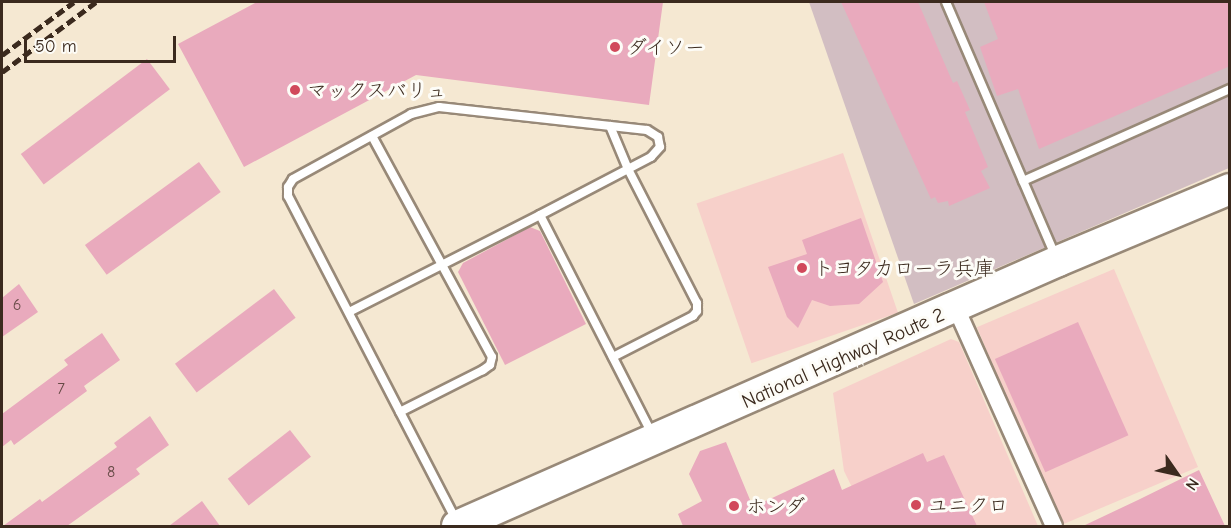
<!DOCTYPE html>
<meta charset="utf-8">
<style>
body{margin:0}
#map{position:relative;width:1231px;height:528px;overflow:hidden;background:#f5e8d2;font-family:"Comic Neue","Klee One",sans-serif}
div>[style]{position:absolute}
.built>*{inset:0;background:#f7d0ca;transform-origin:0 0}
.industrial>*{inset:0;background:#d2bec2}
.building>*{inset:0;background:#e9aabd;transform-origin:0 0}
.roads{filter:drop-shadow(2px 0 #988978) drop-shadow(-2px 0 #988978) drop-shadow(0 2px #988978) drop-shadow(0 -2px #988978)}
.lane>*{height:8px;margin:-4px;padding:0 4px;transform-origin:4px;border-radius:4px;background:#fff}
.street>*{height:16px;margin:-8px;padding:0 8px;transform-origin:8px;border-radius:8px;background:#fff}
.highway>*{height:30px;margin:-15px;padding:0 15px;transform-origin:15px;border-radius:15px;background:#fff}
.rail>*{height:4.5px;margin-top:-2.25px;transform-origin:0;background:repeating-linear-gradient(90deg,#3b2a1e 0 9px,transparent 0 13.5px)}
.dots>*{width:16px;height:16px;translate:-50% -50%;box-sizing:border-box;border:3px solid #fdfcf7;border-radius:50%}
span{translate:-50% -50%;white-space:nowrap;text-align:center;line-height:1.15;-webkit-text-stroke:6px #fdfcf7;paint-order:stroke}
.number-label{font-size:16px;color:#664a46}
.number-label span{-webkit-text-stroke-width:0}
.poi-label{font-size:20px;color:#3b2a1e}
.left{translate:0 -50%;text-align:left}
.street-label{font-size:20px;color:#3b2a1e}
.frame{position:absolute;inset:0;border:3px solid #3b2a1e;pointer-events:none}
.north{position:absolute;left:1147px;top:444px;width:60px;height:60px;-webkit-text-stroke:4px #fdfcf7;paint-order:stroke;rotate:124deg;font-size:16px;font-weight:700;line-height:24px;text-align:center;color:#3b2a1e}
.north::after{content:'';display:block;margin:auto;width:21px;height:27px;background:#3b2a1e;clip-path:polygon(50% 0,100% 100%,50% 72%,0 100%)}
.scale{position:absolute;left:24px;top:36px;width:152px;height:27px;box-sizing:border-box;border:3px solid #3b2a1e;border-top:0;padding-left:8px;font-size:18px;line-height:21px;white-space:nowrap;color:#3b2a1e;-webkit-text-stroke:4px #fdfcf7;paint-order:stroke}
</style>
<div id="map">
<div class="built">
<div style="left:843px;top:153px;width:169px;height:155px;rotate:71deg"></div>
<div style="left:1114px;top:269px;width:215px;height:149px;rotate:67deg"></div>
<div style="clip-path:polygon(951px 339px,959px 342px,1038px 526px,871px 526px,844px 471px,833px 393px)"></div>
</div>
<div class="industrial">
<div style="clip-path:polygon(809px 2px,1229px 2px,1229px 168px,914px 304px)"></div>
</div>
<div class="building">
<div style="clip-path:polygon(257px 2px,663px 2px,649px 105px,416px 75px,244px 167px,178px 44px)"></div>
<div style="clip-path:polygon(841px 2px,918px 2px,953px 83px,957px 81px,970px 110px,965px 112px,988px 167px,981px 171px,990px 188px,949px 206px,948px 201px,938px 203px,935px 197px,931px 199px)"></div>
<div style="clip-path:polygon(984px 2px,1230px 2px,1230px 66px,1039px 149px,1018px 89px,997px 96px,980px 47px,998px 39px)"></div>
<div style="left:147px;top:59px;width:38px;height:158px;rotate:53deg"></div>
<div style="left:199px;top:162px;width:37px;height:141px;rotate:54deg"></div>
<div style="clip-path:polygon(861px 218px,883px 282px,859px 304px,830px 306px,812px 300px,798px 328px,787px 317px,768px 267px,807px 254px,802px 240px)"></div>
<div style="clip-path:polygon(530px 227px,540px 231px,586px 324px,505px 365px,458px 272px,463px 263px)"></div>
<div style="clip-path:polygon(19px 284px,38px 312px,2px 337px,2px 298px)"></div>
<div style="left:274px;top:289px;width:36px;height:124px;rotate:53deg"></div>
<div style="left:1078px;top:322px;width:124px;height:91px;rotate:66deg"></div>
<div style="clip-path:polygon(102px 333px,120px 360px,84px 386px,87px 391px,14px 445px,11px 440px,2px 447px,2px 414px,68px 365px,64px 360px)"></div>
<div style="clip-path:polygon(150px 416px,169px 445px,136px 469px,140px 474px,67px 526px,3px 526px,40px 499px,42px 502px,117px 447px,114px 443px)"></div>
<div style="left:290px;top:430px;width:34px;height:79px;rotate:52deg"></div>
<div style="clip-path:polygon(726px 442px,753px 507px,834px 469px,842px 490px,923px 453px,927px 462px,944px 455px,977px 526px,683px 526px,678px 514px,702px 501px,689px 474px,700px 451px)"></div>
<div style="clip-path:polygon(1199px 470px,1225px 526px,1083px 526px,1138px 500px)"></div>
<div style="clip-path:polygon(202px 501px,220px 526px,169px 526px)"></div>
</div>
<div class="roads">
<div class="lane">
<div style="left:946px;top:2px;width:278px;rotate:66.7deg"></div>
<div style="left:610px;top:126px;width:47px;rotate:67.3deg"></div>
<div style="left:628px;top:169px;width:151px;rotate:62.8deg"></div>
<div style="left:697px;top:303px;width:8px;rotate:90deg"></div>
<div style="left:697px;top:311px;width:6px;rotate:129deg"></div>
<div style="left:693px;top:316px;width:90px;rotate:152.9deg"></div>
<div style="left:372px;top:136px;width:251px;rotate:61.5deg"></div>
<div style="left:492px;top:357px;width:8px;rotate:104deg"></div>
<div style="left:490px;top:365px;width:9px;rotate:144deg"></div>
<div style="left:483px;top:370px;width:93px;rotate:153.2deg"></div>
<div style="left:1023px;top:181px;width:227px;rotate:-24deg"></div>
<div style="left:349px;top:312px;width:214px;rotate:-26.9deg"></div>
<div style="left:456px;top:520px;width:365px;rotate:-117.4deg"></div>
<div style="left:288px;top:196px;width:9px;rotate:-90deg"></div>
<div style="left:288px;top:187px;width:9px;rotate:-58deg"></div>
<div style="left:293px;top:179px;width:135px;rotate:-28.8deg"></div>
<div style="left:411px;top:114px;width:29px;rotate:-14deg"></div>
<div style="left:439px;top:107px;width:209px;rotate:6.3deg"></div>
<div style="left:647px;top:130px;width:13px;rotate:32deg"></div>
<div style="left:658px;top:137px;width:10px;rotate:79deg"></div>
<div style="left:660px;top:147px;width:13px;rotate:132deg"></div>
<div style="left:651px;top:157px;width:125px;rotate:152.4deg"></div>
<div style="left:540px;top:215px;width:246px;rotate:62.9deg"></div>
</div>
<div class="street">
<div style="left:956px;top:308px;width:239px;rotate:65.8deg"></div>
</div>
<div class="highway">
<div style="left:457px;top:526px;width:657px;rotate:-23.79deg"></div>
<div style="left:1058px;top:261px;width:186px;rotate:-22.7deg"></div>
</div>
</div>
<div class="rail">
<div style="left:2px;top:55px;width:89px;rotate:-36.4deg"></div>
<div style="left:2px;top:72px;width:117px;rotate:-36.7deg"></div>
</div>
<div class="dots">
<div style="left:615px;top:47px;background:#d1495b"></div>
<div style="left:295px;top:90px;background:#d1495b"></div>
<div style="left:802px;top:268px;background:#d1495b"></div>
<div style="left:916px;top:505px;background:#d1495b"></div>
<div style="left:734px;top:506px;background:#d1495b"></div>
</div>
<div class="number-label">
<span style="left:17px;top:305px">6</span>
<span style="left:61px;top:389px">7</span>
<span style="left:111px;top:472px">8</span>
</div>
<div class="poi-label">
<span class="left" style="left:627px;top:47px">ダイソー</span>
<span class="left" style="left:307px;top:90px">マックスバリュ</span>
<span class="left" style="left:814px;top:268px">トヨタカローラ兵庫</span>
<span class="left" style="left:928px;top:505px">ユニクロ</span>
<span class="left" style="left:746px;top:506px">ホンダ</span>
</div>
<div class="street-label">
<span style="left:843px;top:358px;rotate:-24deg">National Highway Route 2</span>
</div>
<div class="frame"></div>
<div class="north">N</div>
<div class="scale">50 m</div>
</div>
